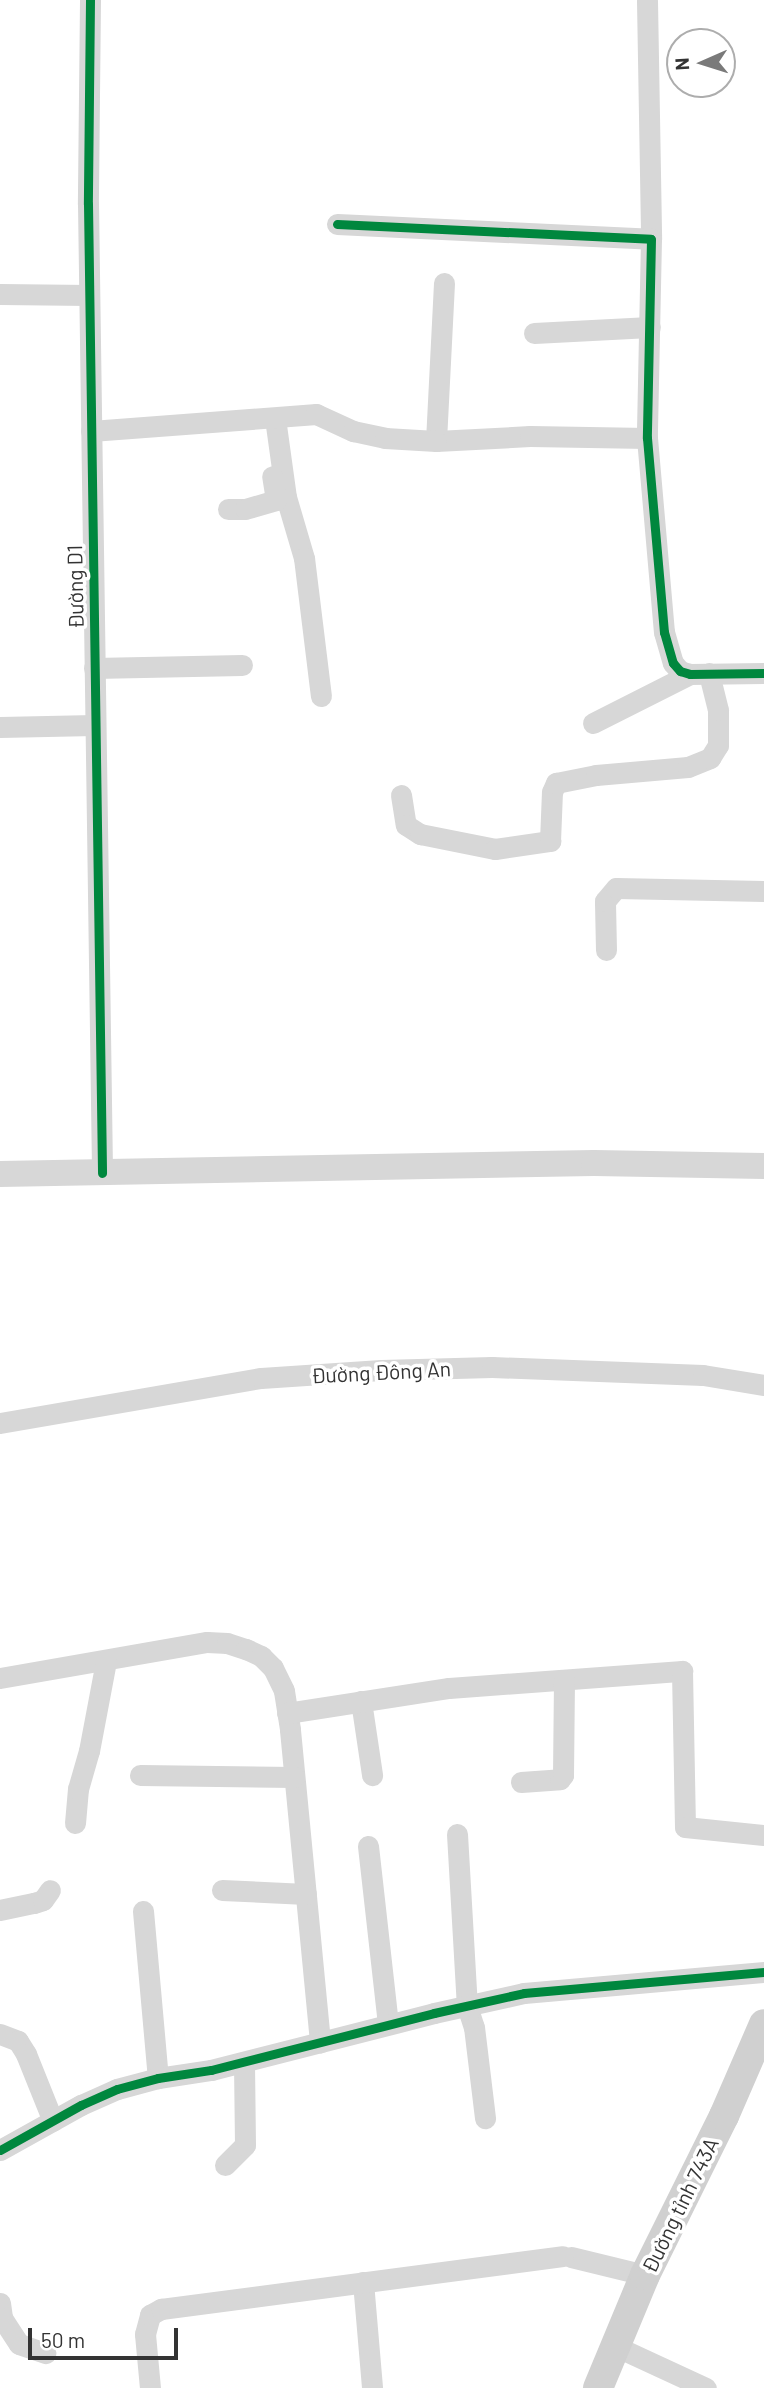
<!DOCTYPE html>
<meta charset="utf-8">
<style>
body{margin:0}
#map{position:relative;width:764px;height:2388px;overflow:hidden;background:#fff;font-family:Barlow,sans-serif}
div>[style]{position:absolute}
.minor>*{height:21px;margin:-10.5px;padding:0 10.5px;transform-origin:10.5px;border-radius:10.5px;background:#d7d7d7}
.tertiary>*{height:26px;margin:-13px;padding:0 13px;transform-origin:13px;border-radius:13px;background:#d7d7d7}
.secondary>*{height:30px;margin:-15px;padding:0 15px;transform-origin:15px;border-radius:15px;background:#d0d0d0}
.cycleway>*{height:9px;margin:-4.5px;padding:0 4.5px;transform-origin:4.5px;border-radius:4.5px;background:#00873e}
span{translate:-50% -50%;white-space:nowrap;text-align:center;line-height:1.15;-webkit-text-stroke:7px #fff;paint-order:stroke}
.street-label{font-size:21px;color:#333}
.north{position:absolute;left:666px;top:28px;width:70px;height:70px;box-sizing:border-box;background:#fff;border:2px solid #adadad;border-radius:50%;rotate:267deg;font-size:19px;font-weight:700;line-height:28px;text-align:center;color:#333}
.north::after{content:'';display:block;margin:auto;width:24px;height:32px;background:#7a7a7a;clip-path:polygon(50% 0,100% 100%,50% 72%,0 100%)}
.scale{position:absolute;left:28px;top:2328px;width:150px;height:32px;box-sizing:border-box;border:4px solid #333;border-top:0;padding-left:9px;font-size:21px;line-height:24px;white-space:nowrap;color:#333;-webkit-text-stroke:5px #fff;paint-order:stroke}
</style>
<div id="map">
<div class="minor">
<div style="left:90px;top:0;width:204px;rotate:90.6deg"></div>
<div style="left:88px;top:204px;width:969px;rotate:89.17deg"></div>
<div style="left:647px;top:1px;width:238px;rotate:89deg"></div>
<div style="left:337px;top:224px;width:314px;rotate:2.7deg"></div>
<div style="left:651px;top:239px;width:199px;rotate:91.2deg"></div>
<div style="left:647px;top:438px;width:195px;rotate:85deg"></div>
<div style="left:664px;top:632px;width:32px;rotate:74deg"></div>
<div style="left:673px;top:663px;width:11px;rotate:49deg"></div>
<div style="left:680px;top:671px;width:10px;rotate:17deg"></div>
<div style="left:690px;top:674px;width:74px;rotate:-0.8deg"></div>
<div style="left:444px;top:283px;width:158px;rotate:92.9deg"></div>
<div style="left:436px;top:441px;width:94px;rotate:-3deg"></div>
<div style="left:530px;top:436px;width:117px;rotate:1deg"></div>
<div style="left:0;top:294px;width:89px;rotate:0.6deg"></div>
<div style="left:534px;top:333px;width:116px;rotate:-3deg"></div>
<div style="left:275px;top:418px;width:80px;rotate:82.1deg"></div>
<div style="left:286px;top:497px;width:64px;rotate:73.6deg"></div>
<div style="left:304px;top:558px;width:139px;rotate:83deg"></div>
<div style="left:91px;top:431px;width:226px;rotate:-4.3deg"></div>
<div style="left:316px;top:414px;width:41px;rotate:24.7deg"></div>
<div style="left:353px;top:431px;width:33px;rotate:12deg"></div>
<div style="left:385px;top:438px;width:51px;rotate:3.4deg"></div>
<div style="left:228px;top:509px;width:17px"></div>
<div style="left:245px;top:509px;width:32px;rotate:-16deg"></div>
<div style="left:276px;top:500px;width:24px;rotate:-99deg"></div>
<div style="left:94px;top:668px;width:148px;rotate:-1.2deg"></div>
<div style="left:593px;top:723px;width:109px;rotate:-26.8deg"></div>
<div style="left:0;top:727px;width:94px;rotate:-1.2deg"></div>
<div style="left:401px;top:795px;width:30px;rotate:81deg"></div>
<div style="left:406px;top:825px;width:17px;rotate:33deg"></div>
<div style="left:420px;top:834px;width:76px;rotate:11.3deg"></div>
<div style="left:495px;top:849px;width:56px;rotate:-8.3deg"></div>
<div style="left:550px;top:841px;width:49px;rotate:-87.7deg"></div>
<div style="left:552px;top:792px;width:10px;rotate:-66deg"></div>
<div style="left:556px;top:783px;width:41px;rotate:-11.3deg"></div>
<div style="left:596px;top:775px;width:92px;rotate:-5deg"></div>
<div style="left:688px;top:767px;width:24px;rotate:-22deg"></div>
<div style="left:710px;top:758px;width:15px;rotate:-58deg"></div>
<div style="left:718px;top:745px;width:35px;rotate:-90deg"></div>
<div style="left:718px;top:710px;width:38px;rotate:-104deg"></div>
<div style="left:606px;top:950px;width:49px;rotate:-91.2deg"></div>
<div style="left:605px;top:901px;width:17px;rotate:-50deg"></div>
<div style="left:616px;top:888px;width:148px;rotate:1.2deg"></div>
<div style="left:0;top:1423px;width:265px;rotate:-9.8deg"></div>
<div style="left:261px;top:1378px;width:120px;rotate:-3.8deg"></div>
<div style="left:381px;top:1370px;width:111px;rotate:-1.5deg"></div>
<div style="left:492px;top:1367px;width:211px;rotate:2.2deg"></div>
<div style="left:703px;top:1375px;width:62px;rotate:9.3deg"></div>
<div style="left:0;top:1678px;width:210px;rotate:-9.9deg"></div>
<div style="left:207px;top:1642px;width:20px;rotate:3deg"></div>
<div style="left:227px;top:1643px;width:20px;rotate:18deg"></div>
<div style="left:246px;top:1649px;width:17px;rotate:25deg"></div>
<div style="left:261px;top:1656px;width:17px;rotate:45deg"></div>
<div style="left:273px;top:1668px;width:25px;rotate:64deg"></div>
<div style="left:284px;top:1691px;width:39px;rotate:81deg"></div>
<div style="left:290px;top:1730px;width:314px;rotate:84.5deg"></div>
<div style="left:361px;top:1701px;width:75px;rotate:81.5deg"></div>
<div style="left:287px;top:1713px;width:164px;rotate:-8.8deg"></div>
<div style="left:449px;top:1688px;width:234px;rotate:-4.2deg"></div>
<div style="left:682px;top:1671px;width:156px;rotate:88.9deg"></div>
<div style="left:685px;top:1827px;width:79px;rotate:5.8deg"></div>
<div style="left:140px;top:1775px;width:154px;rotate:0.7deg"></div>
<div style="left:521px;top:1782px;width:39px;rotate:-4deg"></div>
<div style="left:560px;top:1779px;width:5px;rotate:-53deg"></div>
<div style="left:563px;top:1775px;width:95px;rotate:-89.4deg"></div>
<div style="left:75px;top:1823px;width:34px;rotate:-85deg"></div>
<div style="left:78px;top:1789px;width:40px;rotate:-74deg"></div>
<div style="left:89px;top:1751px;width:92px;rotate:-79.3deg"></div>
<div style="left:457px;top:1834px;width:172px;rotate:86.7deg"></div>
<div style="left:467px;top:2006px;width:22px;rotate:72deg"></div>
<div style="left:474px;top:2027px;width:92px;rotate:83.1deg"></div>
<div style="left:368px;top:1846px;width:179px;rotate:83.6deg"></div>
<div style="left:222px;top:1890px;width:84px;rotate:2.7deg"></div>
<div style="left:0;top:1910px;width:35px;rotate:-12deg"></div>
<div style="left:34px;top:1903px;width:9px;rotate:-18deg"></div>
<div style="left:43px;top:1900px;width:12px;rotate:-55deg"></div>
<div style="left:143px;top:1911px;width:168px;rotate:84.9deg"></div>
<div style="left:0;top:2034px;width:19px;rotate:21deg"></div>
<div style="left:18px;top:2041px;width:15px;rotate:58deg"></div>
<div style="left:26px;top:2054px;width:72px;rotate:68.1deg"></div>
<div style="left:0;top:2150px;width:93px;rotate:-29.1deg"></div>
<div style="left:81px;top:2105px;width:39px;rotate:-24deg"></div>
<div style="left:117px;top:2089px;width:42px;rotate:-15deg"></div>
<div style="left:158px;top:2078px;width:54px;rotate:-8.6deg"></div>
<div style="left:211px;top:2070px;width:230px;rotate:-14.3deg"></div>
<div style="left:434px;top:2013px;width:92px;rotate:-12.5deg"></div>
<div style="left:524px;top:1993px;width:241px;rotate:-5deg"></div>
<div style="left:225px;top:2165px;width:28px;rotate:-45deg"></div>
<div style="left:245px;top:2145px;width:83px;rotate:-90.7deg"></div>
<div style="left:571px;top:2257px;width:76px;rotate:13.7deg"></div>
<div style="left:363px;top:2282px;width:106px;rotate:85.1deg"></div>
<div style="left:0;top:2303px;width:15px;rotate:82deg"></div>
<div style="left:2px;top:2318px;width:31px;rotate:57deg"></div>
<div style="left:19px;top:2344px;width:28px;rotate:19deg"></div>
<div style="left:615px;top:2346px;width:100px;rotate:24.8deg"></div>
<div style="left:150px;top:2388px;width:54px;rotate:-95.3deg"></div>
<div style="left:145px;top:2334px;width:20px;rotate:-75deg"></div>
<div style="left:150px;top:2315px;width:13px;rotate:-29deg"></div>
<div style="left:161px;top:2309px;width:405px;rotate:-7.5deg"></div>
</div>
<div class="tertiary">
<div style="left:0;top:1174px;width:594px;rotate:-1.06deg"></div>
<div style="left:594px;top:1163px;width:170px;rotate:1deg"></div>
</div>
<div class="secondary">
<div style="left:598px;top:2388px;width:122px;rotate:-67.4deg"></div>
<div style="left:645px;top:2275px;width:178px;rotate:-63.6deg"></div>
<div style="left:724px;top:2116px;width:100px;rotate:-66.5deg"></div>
</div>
<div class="cycleway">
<div style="left:90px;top:0;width:204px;rotate:90.6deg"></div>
<div style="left:88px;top:204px;width:969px;rotate:89.17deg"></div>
<div style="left:337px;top:224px;width:314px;rotate:2.7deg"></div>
<div style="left:651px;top:239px;width:199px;rotate:91.2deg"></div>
<div style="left:647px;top:438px;width:195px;rotate:85deg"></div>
<div style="left:664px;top:632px;width:32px;rotate:74deg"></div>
<div style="left:673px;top:663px;width:11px;rotate:49deg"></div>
<div style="left:680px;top:671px;width:10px;rotate:17deg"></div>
<div style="left:690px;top:674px;width:74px;rotate:-0.8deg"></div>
<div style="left:0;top:2150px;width:93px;rotate:-29.1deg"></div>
<div style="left:81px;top:2105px;width:39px;rotate:-24deg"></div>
<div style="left:117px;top:2089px;width:42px;rotate:-15deg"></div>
<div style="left:158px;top:2078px;width:54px;rotate:-8.6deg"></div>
<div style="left:211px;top:2070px;width:230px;rotate:-14.3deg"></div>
<div style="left:434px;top:2013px;width:92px;rotate:-12.5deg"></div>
<div style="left:524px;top:1993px;width:241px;rotate:-5deg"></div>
</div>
<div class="street-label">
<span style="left:75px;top:587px;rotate:-91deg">Đường D1</span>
<span style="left:381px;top:1372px;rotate:-3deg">Đường Đông An</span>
<span style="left:680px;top:2205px;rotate:-64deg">Đường tỉnh 743A</span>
</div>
<div class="north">N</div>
<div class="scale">50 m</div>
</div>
